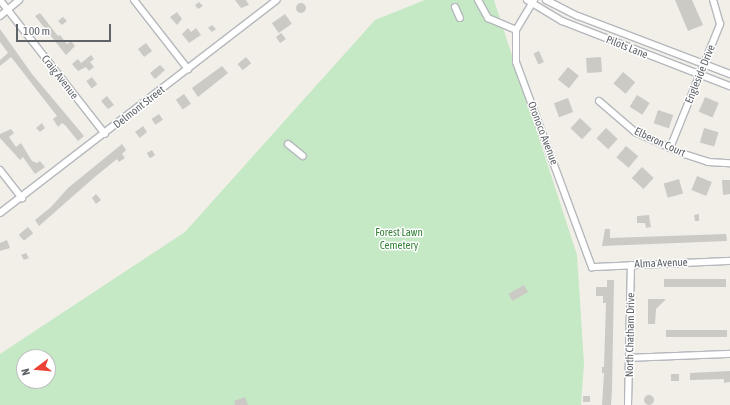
<!DOCTYPE html>
<style>
body{margin:0}
#map{position:relative;width:730px;height:405px;overflow:hidden;background:#f1efe8;font-family:"Asap Condensed",sans-serif}
div>[style]{position:absolute}
.green>*{inset:0;background:#c5e8c5}
.building>*{inset:0;background:#cccac5;transform-origin:0 0}
.round{border-radius:50%}
.roads{filter:drop-shadow(1px 0 #b5b8bc) drop-shadow(-1px 0 #b5b8bc) drop-shadow(0 1px #b5b8bc) drop-shadow(0 -1px #b5b8bc)}
.minor>*{height:6px;margin:-3px;padding:0 3px;transform-origin:3px;border-radius:3px;background:#fff}
span{translate:-50% -50%;white-space:nowrap;text-align:center;line-height:1.15;-webkit-text-stroke:3px #fff;paint-order:stroke}
.street-label{font-size:11px;color:#5f6368}
.park-label{font-size:11px;color:#348238}
.north{position:absolute;left:16px;top:349px;width:40px;height:40px;box-sizing:border-box;background:#fff;border:1px solid #bfc1c3;border-radius:50%;rotate:254deg;font-size:11px;font-weight:700;line-height:16px;text-align:center;color:#5f6368}
.north::after{content:'';display:block;margin:auto;width:14px;height:18px;background:#ea4335;clip-path:polygon(50% 0,100% 100%,50% 72%,0 100%)}
.scale{position:absolute;left:16px;top:24px;width:95px;height:18px;box-sizing:border-box;border:2px solid #5f6368;border-top:0;padding-left:5px;font-size:12px;line-height:14px;white-space:nowrap;color:#5f6368;-webkit-text-stroke:3px #fff;paint-order:stroke}
</style>
<div id="map">
<div class="green">
<div style="clip-path:polygon(evenodd,425px 0,494px 0,577px 255px,584px 364px,581px 405px,0 405px,0 354px,185px 232px,375px 20px,425px 0,24px 357px,48px 357px,48px 381px,24px 381px,24px 357px)"></div>
</div>
<div class="building">
<div style="clip-path:polygon(235px 0,246px 0,249px 5px,241px 8px)"></div>
<div style="clip-path:polygon(675px 0,692px 0,703px 25px,688px 31px)"></div>
<div style="clip-path:polygon(199px 2px,203px 6px,198px 9px,195px 5px)"></div>
<div class="round" style="left:296px;top:3px;width:10px;height:10px"></div>
<div style="clip-path:polygon(177px 12px,182px 19px,177px 25px,170px 17px)"></div>
<div style="clip-path:polygon(40px 13px,58px 36px,60px 35px,67px 44px,71px 41px,75px 46px,66px 55px,35px 16px)"></div>
<div style="left:285px;top:14px;width:12px;height:16px;rotate:55deg"></div>
<div style="clip-path:polygon(63px 17px,67px 21px,62px 25px,58px 21px)"></div>
<div style="clip-path:polygon(212px 25px,216px 29px,212px 32px,208px 28px)"></div>
<div style="clip-path:polygon(188px 28px,191px 32px,196px 28px,201px 35px,189px 43px,182px 34px)"></div>
<div style="clip-path:polygon(0 29px,32px 74px,84px 136px,78px 141px,65px 125px,62px 123px,58px 127px,53px 119px,57px 116px,11px 57px,0 66px,0 60px,8px 53px,0 42px)"></div>
<div style="clip-path:polygon(281px 33px,286px 39px,280px 43px,276px 37px)"></div>
<div style="left:146px;top:43px;width:10px;height:10px;rotate:53deg"></div>
<div style="left:539px;top:51px;width:12px;height:6px;rotate:66deg"></div>
<div style="clip-path:polygon(91px 55px,94px 59px,90px 62px,94px 67px,89px 71px,86px 67px,78px 71px,72px 64px,78px 59px,81px 63px)"></div>
<div style="left:246px;top:57px;width:8px;height:11px;rotate:50deg"></div>
<div style="left:601px;top:57px;width:15px;height:15px;rotate:86deg"></div>
<div style="clip-path:polygon(160px 65px,165px 70px,155px 79px,150px 73px)"></div>
<div style="clip-path:polygon(222px 66px,228px 73px,198px 97px,192px 88px)"></div>
<div style="left:568px;top:67px;width:14px;height:16px;rotate:39deg"></div>
<div style="left:623px;top:72px;width:16px;height:15px;rotate:40deg"></div>
<div style="left:92px;top:77px;width:9px;height:7px;rotate:54deg"></div>
<div style="left:184px;top:94px;width:12px;height:10px;rotate:55deg"></div>
<div style="left:637px;top:95px;width:15px;height:14px;rotate:32deg"></div>
<div style="clip-path:polygon(107px 96px,114px 105px,108px 109px,101px 101px)"></div>
<div style="left:705px;top:97px;width:15px;height:16px;rotate:23deg"></div>
<div style="left:568px;top:98px;width:15px;height:15px;rotate:70deg"></div>
<div style="left:658px;top:110px;width:16px;height:14px;rotate:18deg"></div>
<div style="left:159px;top:114px;width:7px;height:9px;rotate:56deg"></div>
<div style="left:580px;top:118px;width:16px;height:14px;rotate:43deg"></div>
<div style="clip-path:polygon(42px 123px,45px 128px,40px 132px,36px 128px)"></div>
<div style="clip-path:polygon(143px 126px,147px 132px,140px 138px,135px 132px)"></div>
<div style="left:606px;top:128px;width:16px;height:14px;rotate:43deg"></div>
<div style="left:704px;top:128px;width:15px;height:15px;rotate:16deg"></div>
<div style="clip-path:polygon(11px 129px,14px 133px,9px 137px,16px 147px,21px 143px,32px 161px,37px 163px,40px 161px,45px 167px,35px 174px,23px 157px,20px 160px,0 138px,0 134px)"></div>
<div style="clip-path:polygon(122px 144px,126px 150px,122px 154px,125px 158px,119px 162px,117px 159px,96px 176px,39px 226px,35px 220px,51px 207px,68px 188px)"></div>
<div style="left:626px;top:146px;width:16px;height:15px;rotate:40deg"></div>
<div style="left:152px;top:150px;width:6px;height:6px;rotate:59deg"></div>
<div style="left:642px;top:167px;width:16px;height:15px;rotate:43deg"></div>
<div style="left:697px;top:176px;width:16px;height:15px;rotate:22deg"></div>
<div style="left:679px;top:179px;width:15px;height:16px;rotate:74deg"></div>
<div style="clip-path:polygon(722px 180px,730px 180px,730px 194px,723px 195px)"></div>
<div style="clip-path:polygon(96px 194px,101px 200px,96px 204px,92px 198px)"></div>
<div style="clip-path:polygon(699px 214px,699px 221px,695px 221px,694px 215px)"></div>
<div style="clip-path:polygon(649px 215px,651px 227px,646px 228px,645px 223px,637px 223px,637px 216px)"></div>
<div style="left:28px;top:227px;width:8px;height:12px;rotate:50deg"></div>
<div style="clip-path:polygon(605px 229px,610px 229px,610px 238px,726px 234px,727px 241px,602px 246px)"></div>
<div style="clip-path:polygon(7px 240px,10px 248px,0 251px,0 243px)"></div>
<div style="clip-path:polygon(26px 253px,29px 258px,24px 260px,21px 255px)"></div>
<div style="left:726px;top:279px;width:8px;height:62px;rotate:90deg"></div>
<div style="clip-path:polygon(607px 280px,614px 280px,612px 390px,611px 405px,602px 405px,604px 373px,602px 373px,602px 367px,604px 367px,606px 303px,603px 303px,603px 296px,596px 296px,596px 287px,607px 287px)"></div>
<div style="left:524px;top:285px;width:8px;height:18px;rotate:60deg"></div>
<div style="clip-path:polygon(648px 299px,666px 299px,656px 309px,655px 324px,648px 324px)"></div>
<div style="left:727px;top:330px;width:7px;height:61px;rotate:90deg"></div>
<div style="clip-path:polygon(730px 371px,730px 382px,724px 383px,724px 379px,690px 380px,690px 373px)"></div>
<div style="left:671px;top:374px;width:8px;height:7px"></div>
<div class="round" style="left:644px;top:395px;width:10px;height:10px"></div>
<div style="left:583px;top:396px;width:7px;height:6px"></div>
<div style="clip-path:polygon(245px 397px,248px 405px,235px 405px,234px 401px)"></div>
</div>
<div class="roads">
<div class="minor">
<div style="left:0;top:0;width:170px;rotate:51.9deg"></div>
<div style="left:134px;top:0;width:88px;rotate:52deg"></div>
<div style="left:478px;top:0;width:21px;rotate:61deg"></div>
<div style="left:488px;top:18px;width:30px;rotate:23deg"></div>
<div style="left:527px;top:0;width:41px;rotate:31deg"></div>
<div style="left:562px;top:21px;width:180px;rotate:21.2deg"></div>
<div style="left:534px;top:0;width:35px;rotate:121deg"></div>
<div style="left:516px;top:30px;width:32px;rotate:90deg"></div>
<div style="left:516px;top:62px;width:219px;rotate:69.7deg"></div>
<div style="left:592px;top:267px;width:138px;rotate:-2.5deg"></div>
<div style="left:546px;top:0;width:36px;rotate:27deg"></div>
<div style="left:578px;top:16px;width:163px;rotate:20.9deg"></div>
<div style="left:455px;top:7px;width:12px;rotate:66deg"></div>
<div style="left:0;top:16px;width:25px;rotate:-40deg"></div>
<div style="left:599px;top:101px;width:48px;rotate:40.7deg"></div>
<div style="left:635px;top:132px;width:54px;rotate:24.2deg"></div>
<div style="left:684px;top:154px;width:25px;rotate:18deg"></div>
<div style="left:708px;top:162px;width:22px;rotate:3deg"></div>
<div style="left:288px;top:144px;width:19px;rotate:39deg"></div>
<div style="left:670px;top:148px;width:134px;rotate:-68deg"></div>
<div style="left:720px;top:24px;width:25px;rotate:-106deg"></div>
<div style="left:0;top:170px;width:36px;rotate:52deg"></div>
<div style="left:0;top:213px;width:349px;rotate:-37.6deg"></div>
<div style="left:629px;top:358px;width:101px;rotate:-2.3deg"></div>
<div style="left:628px;top:405px;width:140px;rotate:-88.8deg"></div>
</div>
</div>
<div class="street-label">
<span style="left:627px;top:47px;rotate:22deg">Pilots Lane</span>
<span style="left:700px;top:74px;rotate:-68deg">Engleside Drive</span>
<span style="left:60px;top:77px;rotate:52deg">Craig Avenue</span>
<span style="left:139px;top:107px;rotate:-38deg">Delmont Street</span>
<span style="left:543px;top:133px;rotate:69deg">Oronoco Avenue</span>
<span style="left:660px;top:142px;rotate:25deg">Elberon Court</span>
<span style="left:661px;top:263px;rotate:-2deg">Alma Avenue</span>
<span style="left:630px;top:335px;rotate:-89deg">North Chatham Drive</span>
</div>
<div class="park-label">
<span style="left:399px;top:239px">Forest Lawn<br>Cemetery</span>
</div>
<div class="north">N</div>
<div class="scale">100 m</div>
</div>
